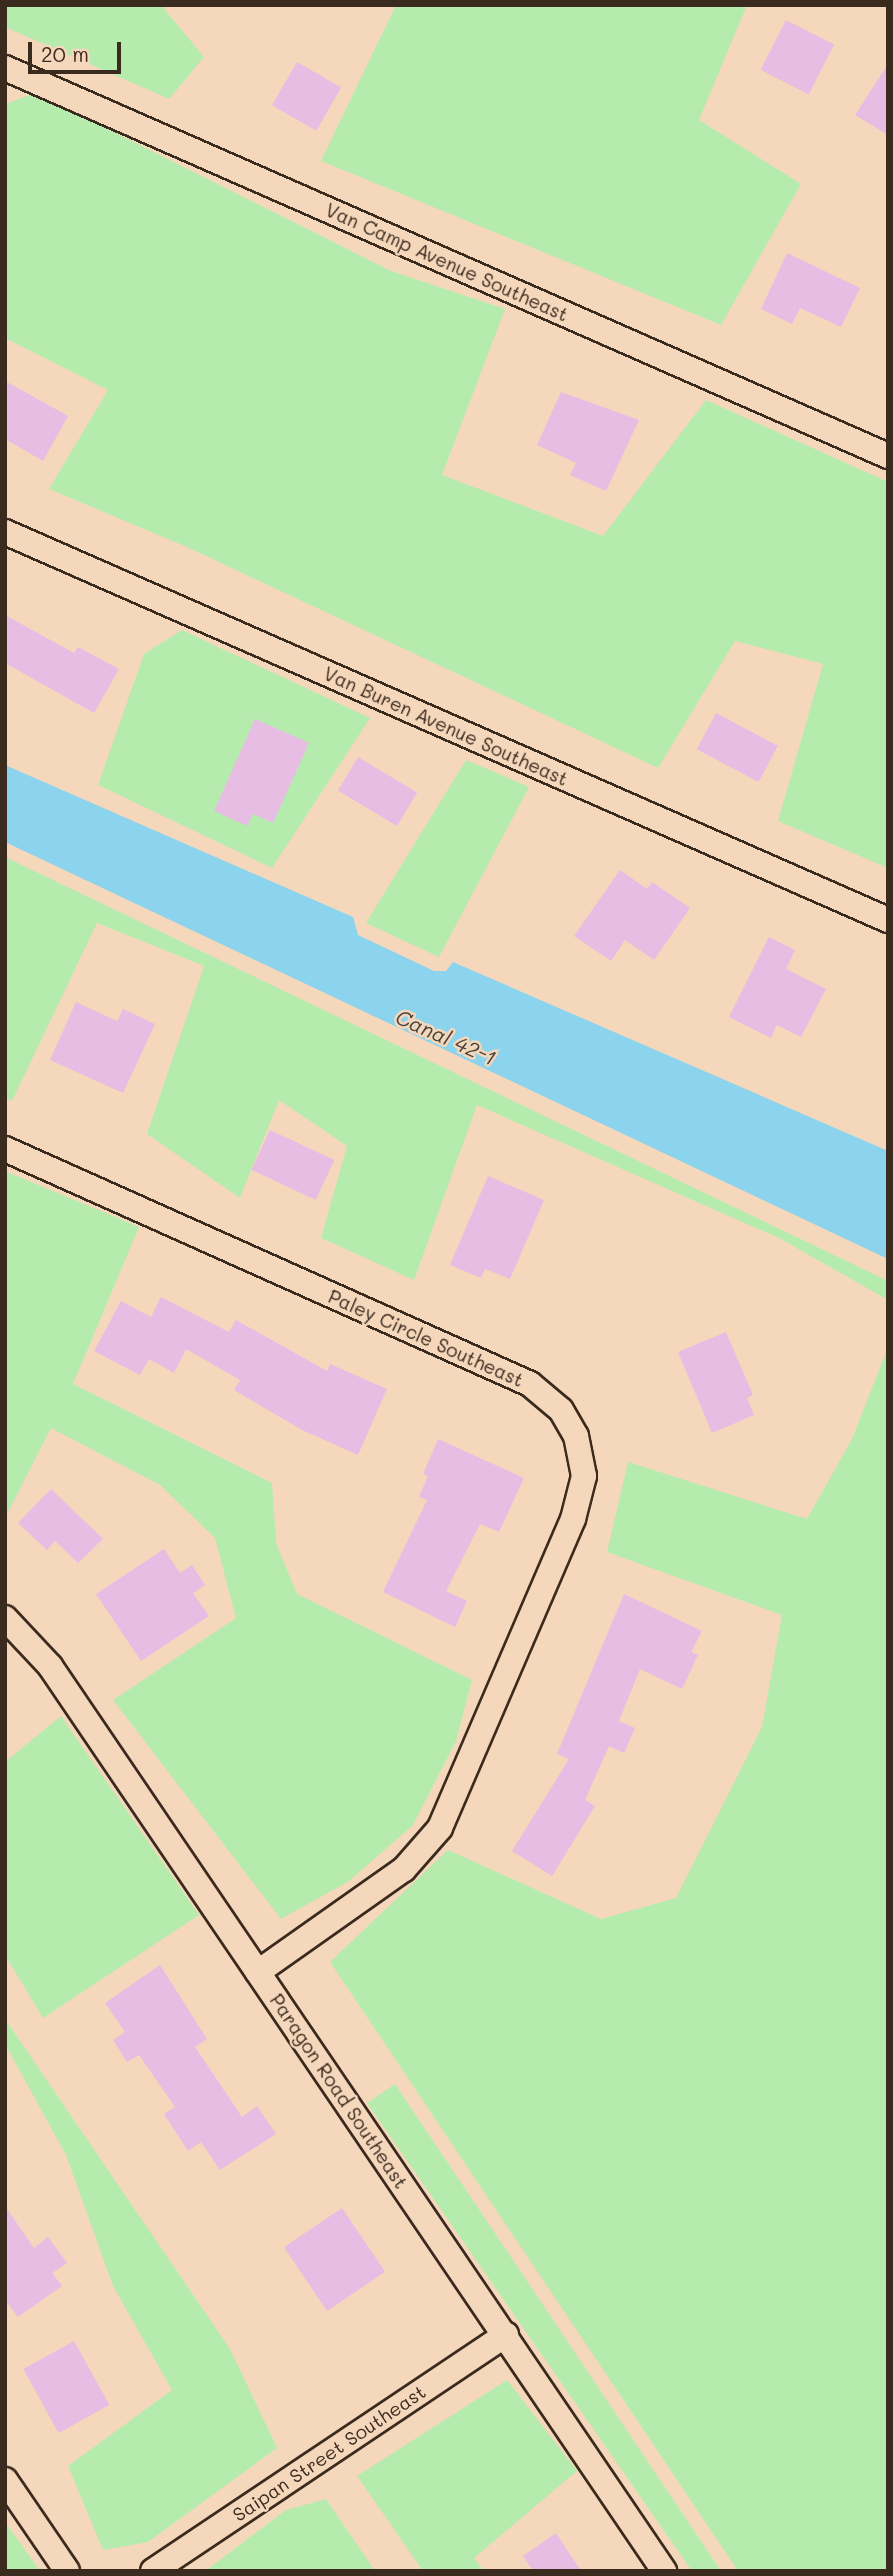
<!DOCTYPE html>
<style>
body{margin:0}
#map{position:relative;width:893px;height:2576px;overflow:hidden;background:#f5d7bb;font-family:Mali,sans-serif}
div>[style]{position:absolute}
.green>*{inset:0;background:#b5ecae}
.water>*{inset:0;background:#8cd3ed}
.building>*{inset:0;background:#e7bde3;transform-origin:0 0}
.roads{filter:drop-shadow(2px 0 #3b2a1e) drop-shadow(-2px 0 #3b2a1e) drop-shadow(0 2px #3b2a1e) drop-shadow(0 -2px #3b2a1e)}
.street>*{height:24px;margin:-12px;padding:0 12px;transform-origin:12px;border-radius:12px;background:#f5d7bb}
span{translate:-50% -50%;white-space:nowrap;text-align:center;line-height:1.15;-webkit-text-stroke:5px #f5d7bb;paint-order:stroke}
.street-label{font-size:19px;color:#3b2a1e}
.water-label{font-size:21px;color:#47433d;font-style:italic}
.frame{position:absolute;inset:0;border:7px solid #3b2a1e;pointer-events:none}
.scale{position:absolute;left:28px;top:42px;width:93px;height:32px;box-sizing:border-box;border:4px solid #3b2a1e;border-top:0;padding-left:9px;font-size:21px;line-height:24px;white-space:nowrap;color:#3b2a1e;-webkit-text-stroke:5px #f5d7bb;paint-order:stroke}
</style>
<div id="map">
<div class="green">
<div style="clip-path:polygon(5px 5px,161px 5px,204px 57px,169px 99px,5px 27px)"></div>
<div style="clip-path:polygon(396px 5px,747px 5px,699px 120px,801px 184px,721px 325px,321px 161px)"></div>
<div style="clip-path:polygon(36px 93px,391px 271px,505px 309px,442px 475px,603px 536px,706px 400px,888px 482px,888px 868px,778px 821px,823px 664px,735px 641px,658px 768px,187px 547px,49px 489px,108px 390px,5px 338px,5px 104px)"></div>
<div style="clip-path:polygon(182px 630px,370px 718px,272px 868px,98px 785px,144px 654px)"></div>
<div style="clip-path:polygon(466px 760px,529px 787px,439px 957px,366px 923px)"></div>
<div style="clip-path:polygon(5px 857px,888px 1281px,888px 1300px,779px 1238px,477px 1105px,414px 1280px,321px 1238px,347px 1146px,279px 1100px,240px 1198px,147px 1134px,204px 966px,97px 923px,12px 1101px,5px 1098px)"></div>
<div style="clip-path:polygon(5px 1171px,139px 1227px,73px 1384px,272px 1483px,276px 1543px,297px 1594px,472px 1680px,456px 1741px,413px 1825px,349px 1881px,281px 1919px,113px 1700px,236px 1618px,215px 1538px,160px 1485px,51px 1428px,5px 1518px)"></div>
<div style="clip-path:polygon(888px 1347px,888px 2571px,738px 2571px,330px 1962px,448px 1850px,601px 1919px,676px 1898px,762px 1727px,782px 1615px,607px 1552px,628px 1462px,807px 1519px,852px 1439px)"></div>
<div style="clip-path:polygon(61px 1716px,199px 1915px,43px 2018px,5px 1955px,5px 1762px)"></div>
<div style="clip-path:polygon(5px 2019px,230px 2349px,277px 2448px,148px 2542px,103px 2550px,68px 2466px,172px 2390px,113px 2286px,66px 2155px,5px 2044px)"></div>
<div style="clip-path:polygon(395px 2084px,721px 2571px,692px 2571px,367px 2103px)"></div>
<div style="clip-path:polygon(507px 2380px,577px 2471px,474px 2558px,484px 2571px,423px 2571px,357px 2476px)"></div>
<div style="clip-path:polygon(326px 2499px,375px 2571px,205px 2571px,286px 2510px)"></div>
<div style="clip-path:polygon(5px 2522px,40px 2571px,5px 2571px)"></div>
</div>
<div class="water">
<div style="clip-path:polygon(5px 765px,353px 917px,358px 935px,434px 971px,446px 971px,453px 962px,888px 1151px,888px 1259px,5px 842px)"></div>
</div>
<div class="building">
<div style="left:786px;top:20px;width:54px;height:56px;rotate:27deg"></div>
<div style="left:297px;top:62px;width:51px;height:50px;rotate:30deg"></div>
<div style="clip-path:polygon(888px 64px,888px 135px,855px 115px)"></div>
<div style="clip-path:polygon(787px 253px,860px 288px,841px 327px,800px 308px,792px 324px,761px 309px)"></div>
<div style="clip-path:polygon(5px 381px,68px 416px,43px 461px,5px 439px)"></div>
<div style="clip-path:polygon(561px 392px,639px 420px,606px 491px,570px 475px,576px 463px,537px 445px)"></div>
<div style="clip-path:polygon(5px 615px,74px 653px,78px 647px,119px 669px,94px 713px,5px 663px)"></div>
<div style="left:716px;top:713px;width:70px;height:41px;rotate:28deg"></div>
<div style="clip-path:polygon(255px 719px,309px 743px,273px 823px,253px 814px,247px 826px,214px 811px)"></div>
<div style="left:358px;top:757px;width:69px;height:39px;rotate:31deg"></div>
<div style="clip-path:polygon(620px 870px,647px 889px,652px 882px,690px 908px,654px 960px,625px 940px,611px 961px,574px 936px)"></div>
<div style="clip-path:polygon(769px 937px,795px 950px,786px 969px,826px 989px,801px 1037px,777px 1025px,771px 1038px,729px 1017px)"></div>
<div style="clip-path:polygon(76px 1002px,117px 1021px,123px 1009px,155px 1024px,123px 1093px,50px 1060px)"></div>
<div style="left:270px;top:1130px;width:71px;height:44px;rotate:25deg"></div>
<div style="clip-path:polygon(488px 1176px,544px 1200px,510px 1279px,485px 1269px,481px 1278px,450px 1265px)"></div>
<div style="clip-path:polygon(161px 1297px,229px 1332px,236px 1320px,327px 1371px,330px 1364px,387px 1389px,358px 1455px,302px 1430px,234px 1390px,240px 1380px,186px 1349px,174px 1373px,149px 1359px,140px 1375px,94px 1351px,121px 1301px,151px 1317px)"></div>
<div style="clip-path:polygon(726px 1332px,753px 1395px,747px 1398px,754px 1415px,712px 1433px,678px 1352px)"></div>
<div style="clip-path:polygon(438px 1439px,524px 1478px,499px 1532px,480px 1524px,446px 1591px,467px 1601px,455px 1627px,383px 1592px,427px 1500px,419px 1497px,428px 1476px,423px 1474px)"></div>
<div style="clip-path:polygon(51px 1489px,103px 1539px,78px 1563px,55px 1541px,47px 1550px,18px 1523px)"></div>
<div style="clip-path:polygon(164px 1549px,180px 1573px,192px 1565px,205px 1585px,193px 1593px,209px 1616px,141px 1661px,96px 1594px)"></div>
<div style="clip-path:polygon(624px 1594px,702px 1631px,691px 1652px,698px 1655px,682px 1689px,640px 1669px,619px 1721px,635px 1728px,624px 1753px,609px 1746px,585px 1800px,595px 1806px,552px 1876px,512px 1851px,569px 1759px,557px 1754px)"></div>
<div style="clip-path:polygon(160px 1965px,207px 2039px,195px 2047px,242px 2117px,257px 2106px,276px 2134px,220px 2170px,201px 2142px,188px 2151px,164px 2114px,175px 2107px,139px 2055px,127px 2062px,113px 2040px,125px 2032px,105px 2003px)"></div>
<div style="clip-path:polygon(5px 2206px,34px 2248px,48px 2237px,67px 2263px,52px 2273px,62px 2286px,18px 2317px,5px 2300px)"></div>
<div style="left:342px;top:2208px;width:77px;height:70px;rotate:56deg"></div>
<div style="left:74px;top:2341px;width:73px;height:58px;rotate:61deg"></div>
<div style="clip-path:polygon(556px 2533px,581px 2571px,533px 2571px,523px 2556px)"></div>
</div>
<div class="roads">
<div class="street">
<div style="left:5px;top:68px;width:964px;rotate:23.72deg"></div>
<div style="left:5px;top:532px;width:964px;rotate:23.72deg"></div>
<div style="left:5px;top:1149px;width:575px;rotate:24.11deg"></div>
<div style="left:530px;top:1384px;width:40px;rotate:40deg"></div>
<div style="left:561px;top:1410px;width:30px;rotate:60deg"></div>
<div style="left:576px;top:1436px;width:41px;rotate:78.7deg"></div>
<div style="left:584px;top:1476px;width:44px;rotate:104.3deg"></div>
<div style="left:573px;top:1519px;width:336px;rotate:113.3deg"></div>
<div style="left:440px;top:1828px;width:55px;rotate:131.3deg"></div>
<div style="left:404px;top:1869px;width:179px;rotate:144.8deg"></div>
<div style="left:5px;top:1618px;width:66px;rotate:46.8deg"></div>
<div style="left:50px;top:1666px;width:1094px;rotate:55.84deg"></div>
<div style="left:5px;top:2480px;width:110px;rotate:55.7deg"></div>
<div style="left:153px;top:2571px;width:425px;rotate:-33.8deg"></div>
</div>
</div>
<div class="street-label">
<span style="left:447px;top:262px;rotate:24deg">Van Camp Avenue Southeast</span>
<span style="left:446px;top:726px;rotate:24deg">Van Buren Avenue Southeast</span>
<span style="left:426px;top:1338px;rotate:24deg">Paley Circle Southeast</span>
<span style="left:339px;top:2091px;rotate:56deg">Paragon Road Southeast</span>
<span style="left:329px;top:2453px;rotate:-34deg">Saipan Street Southeast</span>
</div>
<div class="water-label">
<span style="left:446px;top:1037px;rotate:24deg">Canal 42-1</span>
</div>
<div class="frame"></div>
<div class="scale">20 m</div>
</div>
